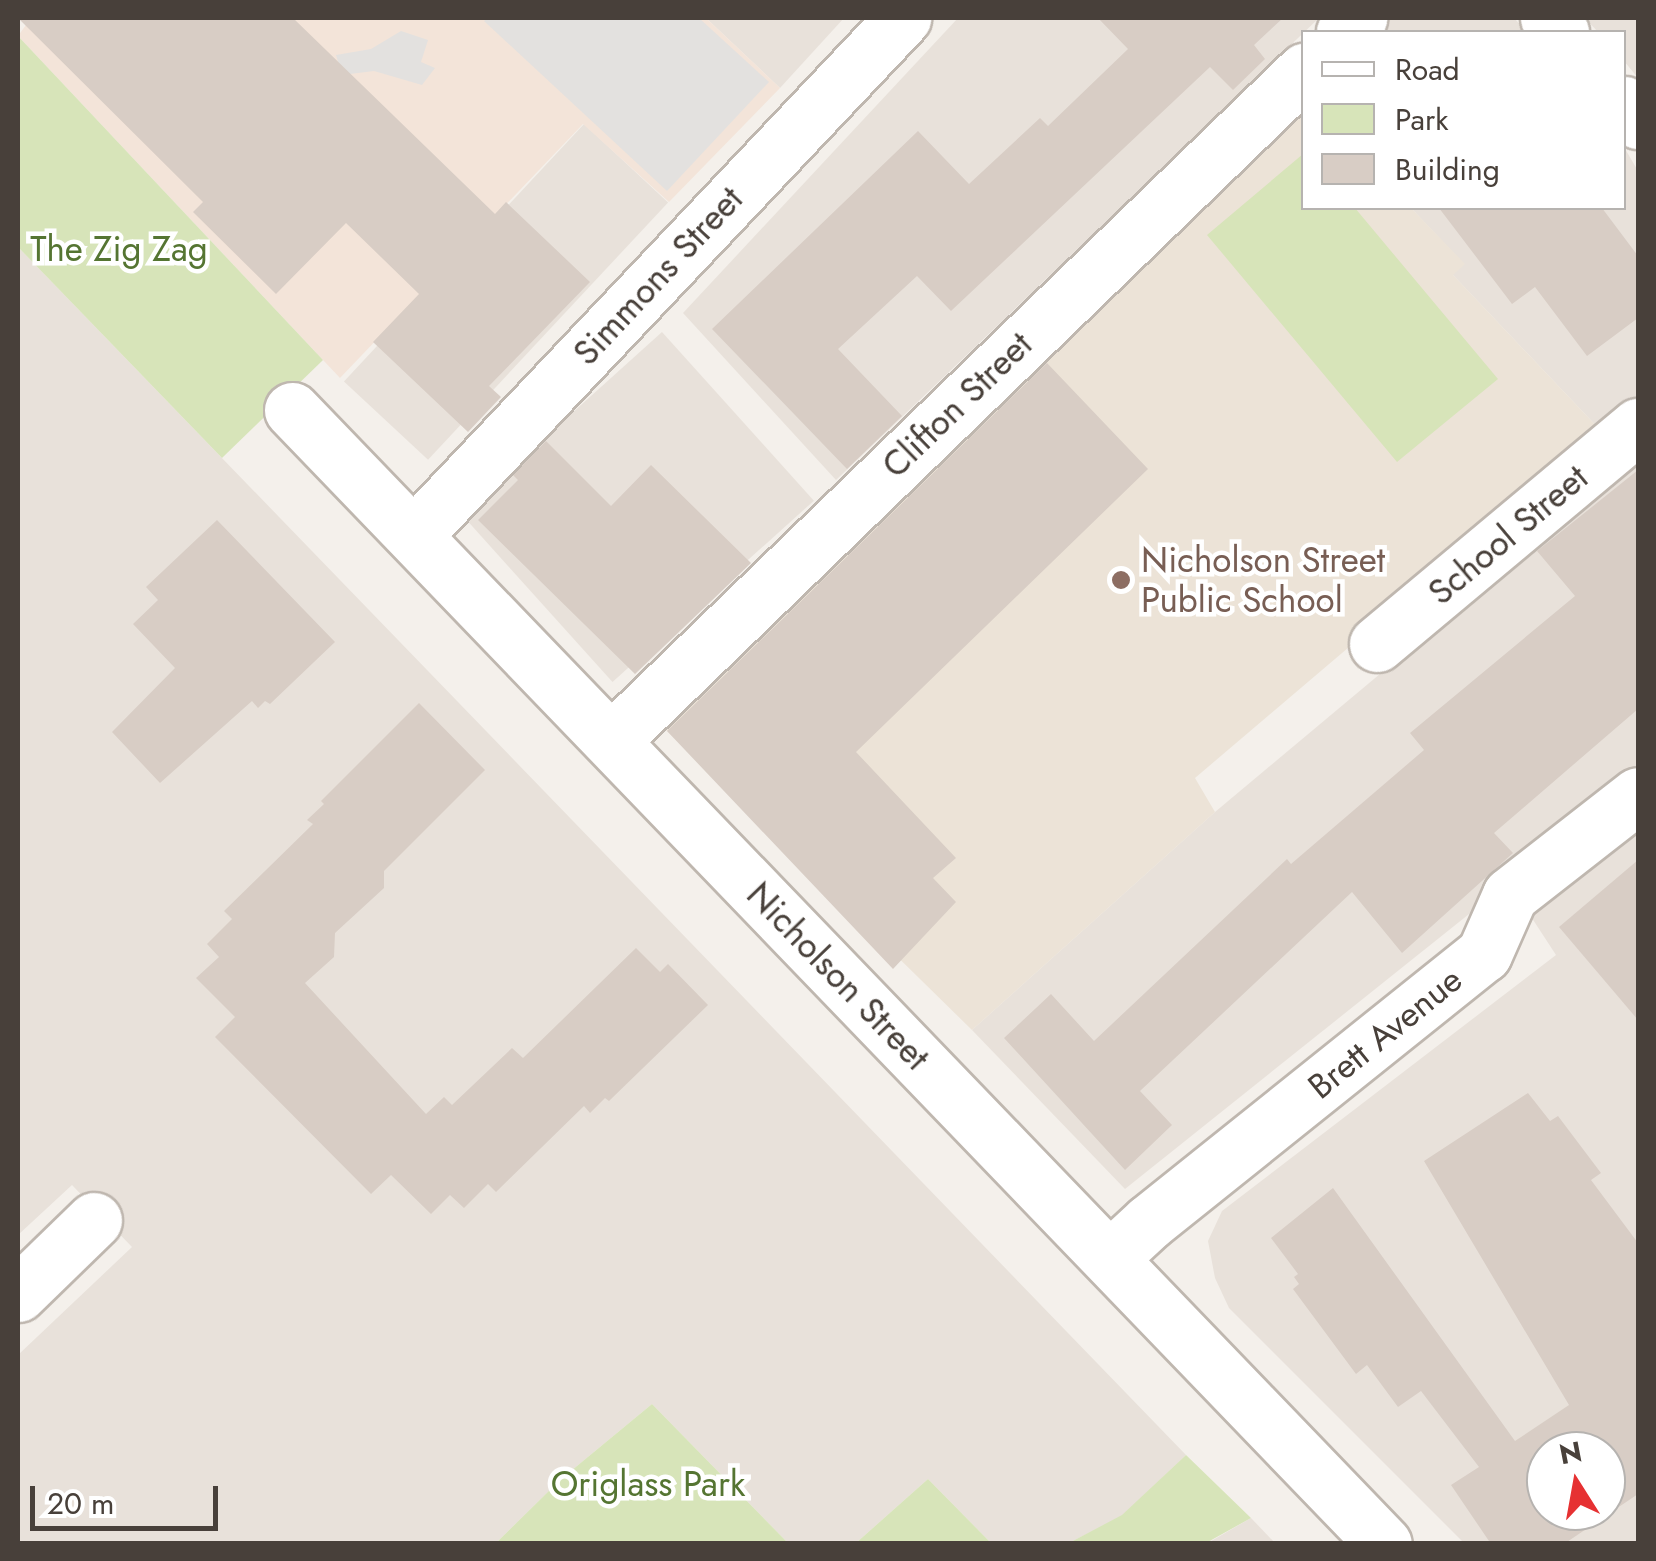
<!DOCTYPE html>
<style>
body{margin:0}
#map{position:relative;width:1656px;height:1561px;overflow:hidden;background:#f4f0eb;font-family:Jost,sans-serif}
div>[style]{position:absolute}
.residential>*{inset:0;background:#e8e1da;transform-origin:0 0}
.commercial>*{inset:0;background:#f3e4d9}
.education>*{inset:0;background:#ece3d7}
.green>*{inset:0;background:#d7e4b9}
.parking>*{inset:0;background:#e3e1df}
.building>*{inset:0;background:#d8cdc5}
.roads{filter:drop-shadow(2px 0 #bfb7af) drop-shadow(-2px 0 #bfb7af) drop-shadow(0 2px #bfb7af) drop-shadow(0 -2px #bfb7af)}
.minor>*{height:55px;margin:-27.5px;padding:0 27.5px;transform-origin:27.5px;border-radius:27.5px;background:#fff}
.dots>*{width:28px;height:28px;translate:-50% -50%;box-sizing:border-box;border:5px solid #fff;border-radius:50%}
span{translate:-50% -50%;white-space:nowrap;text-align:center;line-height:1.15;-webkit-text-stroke:9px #fff;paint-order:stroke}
.park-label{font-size:35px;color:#557532}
.street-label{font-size:35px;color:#48403a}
.education-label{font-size:35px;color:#785e54}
.left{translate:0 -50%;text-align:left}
.frame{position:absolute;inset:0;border:20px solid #48403a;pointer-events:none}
.legend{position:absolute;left:1301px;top:30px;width:325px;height:180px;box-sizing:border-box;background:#fff;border:2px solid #b6b3b0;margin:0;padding:12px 18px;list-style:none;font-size:30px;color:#48403a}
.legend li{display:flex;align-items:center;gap:20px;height:50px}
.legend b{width:50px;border:2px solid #b6b3b0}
.north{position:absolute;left:1526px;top:1431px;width:100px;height:100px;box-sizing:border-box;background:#fff;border:2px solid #b6b3b0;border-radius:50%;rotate:349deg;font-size:28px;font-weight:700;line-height:40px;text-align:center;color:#48403a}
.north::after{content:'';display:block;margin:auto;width:35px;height:45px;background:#e63132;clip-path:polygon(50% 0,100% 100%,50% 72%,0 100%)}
.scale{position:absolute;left:30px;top:1486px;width:188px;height:45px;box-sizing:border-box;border:5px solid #48403a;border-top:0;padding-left:12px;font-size:30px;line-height:35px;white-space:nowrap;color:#48403a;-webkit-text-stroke:8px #fff;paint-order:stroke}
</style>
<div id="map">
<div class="residential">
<div style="clip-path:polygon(706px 18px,844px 18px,780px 88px)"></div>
<div style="clip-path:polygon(958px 18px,1319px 18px,836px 480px,683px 313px)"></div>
<div style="clip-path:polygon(1389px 18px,1514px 18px,1527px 32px,1374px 32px)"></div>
<div style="clip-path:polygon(1585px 18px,1638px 18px,1638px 78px,1624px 61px,1624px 32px,1598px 32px)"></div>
<div style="left:584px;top:124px;width:115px;height:352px;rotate:43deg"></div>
<div style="clip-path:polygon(1624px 147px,1638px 171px,1638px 399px,1602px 432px,1452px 274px,1464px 264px,1411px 208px,1624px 208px)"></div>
<div style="clip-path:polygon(18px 247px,1186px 1455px,1122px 1516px,1069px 1543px,991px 1543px,928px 1479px,856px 1543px,788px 1543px,652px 1404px,560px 1480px,496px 1543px,18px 1543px,18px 1355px,132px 1247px,72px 1185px,18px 1235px)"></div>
<div style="left:662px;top:332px;width:227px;height:271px;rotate:48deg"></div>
<div style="clip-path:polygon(1638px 458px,1638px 779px,1125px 1189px,972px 1030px,1215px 812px)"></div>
<div style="clip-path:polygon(evenodd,1638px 824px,1638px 1543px,1464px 1543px,1229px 1308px,1215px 1278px,1208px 1241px,1222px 1211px,1556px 955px,1526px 909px,1638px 824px,1546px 1451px,1606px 1451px,1606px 1511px,1546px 1511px,1546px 1451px)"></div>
<div style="clip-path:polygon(1251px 1518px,1275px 1543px,1206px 1544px)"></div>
</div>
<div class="commercial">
<div style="clip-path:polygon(31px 18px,706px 18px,780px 88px,669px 202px,583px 124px,340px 378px,18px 36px)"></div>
</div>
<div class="education">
<div style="clip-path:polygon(1303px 103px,1304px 208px,1411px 208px,1465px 264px,1453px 275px,1602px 432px,1195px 778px,1215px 812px,972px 1030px,663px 727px)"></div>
</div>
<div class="green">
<div style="clip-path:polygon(18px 36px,323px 360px,222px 458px,18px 247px)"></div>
<div style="clip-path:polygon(1303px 154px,1304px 208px,1355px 208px,1498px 379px,1397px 462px,1207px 235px)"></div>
<div style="clip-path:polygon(652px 1404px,788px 1543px,496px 1543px,560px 1480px)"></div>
<div style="clip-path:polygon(1186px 1455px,1251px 1518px,1206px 1543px,1069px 1543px,1122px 1515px)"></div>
<div style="clip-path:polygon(928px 1479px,991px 1543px,856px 1543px)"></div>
</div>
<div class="parking">
<div style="clip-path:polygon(488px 18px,699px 18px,769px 82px,667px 191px,484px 21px)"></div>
<div style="clip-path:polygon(401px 31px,428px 40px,421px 62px,435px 68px,422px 85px,374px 71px,342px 75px,336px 55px,371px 49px)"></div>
</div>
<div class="building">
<div style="clip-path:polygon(18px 18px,293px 18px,495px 214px,506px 202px,590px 282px,489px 386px,501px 397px,468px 432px,373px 342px,419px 294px,346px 223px,276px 294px,193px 212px,203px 202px)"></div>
<div style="clip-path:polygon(1098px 18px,1283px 18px,1254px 45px,1265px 59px,1233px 90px,1210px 67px,951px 311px,917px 276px,838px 349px,902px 416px,847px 469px,712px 329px,918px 131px,969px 184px,1040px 118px,1048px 126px,1128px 49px)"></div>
<div style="clip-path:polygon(1439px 208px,1602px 208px,1638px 256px,1638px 318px,1587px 356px,1535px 287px,1512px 304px)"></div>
<div style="clip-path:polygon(1047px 363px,1148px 469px,856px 752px,956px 858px,933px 878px,956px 902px,893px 969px,667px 731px)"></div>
<div style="clip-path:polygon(546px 441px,611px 506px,651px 465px,751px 563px,635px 674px,478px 520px,518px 480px,513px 475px)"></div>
<div style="clip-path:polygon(1638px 470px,1638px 709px,1494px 833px,1513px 853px,1402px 953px,1352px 892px,1140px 1091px,1172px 1125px,1125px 1170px,1004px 1038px,1051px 994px,1094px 1041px,1287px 859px,1291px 864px,1424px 750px,1410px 733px,1575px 596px,1537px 551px)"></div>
<div style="clip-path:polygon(217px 520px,335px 642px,270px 704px,265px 701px,258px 708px,252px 701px,160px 783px,112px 732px,175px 668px,133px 624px,158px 600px,146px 587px)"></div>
<div style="clip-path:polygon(419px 703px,485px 770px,384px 871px,384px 888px,335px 933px,334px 957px,305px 983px,426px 1114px,444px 1097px,452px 1105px,512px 1048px,523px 1058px,636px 948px,660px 972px,668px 964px,708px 1005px,609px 1101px,605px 1098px,590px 1113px,584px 1106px,496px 1192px,488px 1184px,464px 1208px,450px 1195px,431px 1214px,391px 1175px,371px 1194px,215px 1037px,235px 1017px,196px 978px,219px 957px,207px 944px,232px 919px,224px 911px,313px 824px,307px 820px,324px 804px,321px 801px)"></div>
<div style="clip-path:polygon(1638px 860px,1638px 1020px,1559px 927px)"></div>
<div style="clip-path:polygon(evenodd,1528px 1093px,1550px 1121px,1558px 1116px,1601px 1173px,1591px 1180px,1638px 1243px,1638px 1494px,1564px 1544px,1491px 1544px,1451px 1485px,1479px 1467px,1421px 1391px,1398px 1407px,1367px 1365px,1356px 1374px,1293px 1289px,1299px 1284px,1294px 1277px,1298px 1274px,1271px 1238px,1333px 1188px,1515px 1441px,1569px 1405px,1424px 1161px,1528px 1093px,1546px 1451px,1606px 1451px,1606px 1511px,1546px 1511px,1546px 1451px)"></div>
</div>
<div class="roads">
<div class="minor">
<div style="left:1548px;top:18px;width:19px;rotate:47deg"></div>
<div style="left:1344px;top:32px;width:21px;rotate:-43deg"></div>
<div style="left:1624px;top:104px;width:22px;rotate:51deg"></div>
<div style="left:292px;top:410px;width:1574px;rotate:46.08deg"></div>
<div style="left:414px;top:535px;width:712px;rotate:-46.59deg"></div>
<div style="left:1377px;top:644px;width:340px;rotate:-39.9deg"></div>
<div style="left:612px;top:740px;width:963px;rotate:-44.03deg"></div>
<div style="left:1110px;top:1258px;width:53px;rotate:-42.7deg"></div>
<div style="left:1149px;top:1222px;width:429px;rotate:-38.7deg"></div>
<div style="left:1484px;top:954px;width:64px;rotate:-66.2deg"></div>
<div style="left:1510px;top:895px;width:162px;rotate:-38deg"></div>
<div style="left:18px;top:1294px;width:106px;rotate:-44.2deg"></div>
</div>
</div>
<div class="dots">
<div style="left:1121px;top:580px;background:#8d6e63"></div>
</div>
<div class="park-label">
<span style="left:119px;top:249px">The Zig Zag</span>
<span style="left:648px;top:1484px">Origlass Park</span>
</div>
<div class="street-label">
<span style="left:658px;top:276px;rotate:-47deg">Simmons Street</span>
<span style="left:957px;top:405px;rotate:-44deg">Clifton Street</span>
<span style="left:1508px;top:535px;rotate:-40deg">School Street</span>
<span style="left:838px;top:976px;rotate:46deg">Nicholson Street</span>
<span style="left:1385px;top:1033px;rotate:-39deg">Brett Avenue</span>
</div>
<div class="education-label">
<span class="left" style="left:1141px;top:580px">Nicholson Street<br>Public School</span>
</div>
<div class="frame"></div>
<ul class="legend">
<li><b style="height:12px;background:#fff"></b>Road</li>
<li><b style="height:28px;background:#d7e4b9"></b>Park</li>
<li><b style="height:28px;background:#d8cdc5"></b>Building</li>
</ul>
<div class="north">N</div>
<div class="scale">20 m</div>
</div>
